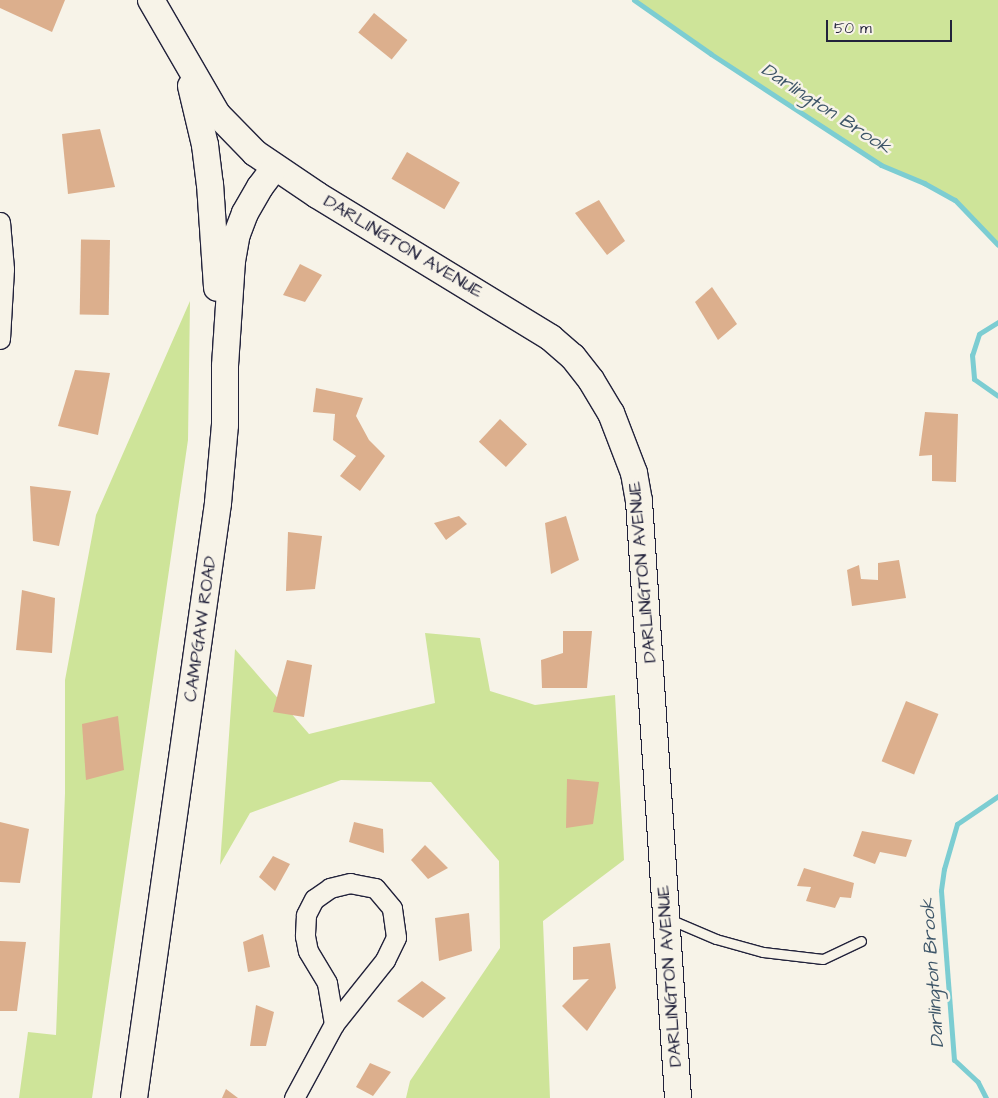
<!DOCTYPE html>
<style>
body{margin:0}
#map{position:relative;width:998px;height:1098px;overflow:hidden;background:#f7f3e8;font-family:"Architects Daughter",sans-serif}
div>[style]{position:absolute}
.green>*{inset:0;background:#cee499}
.stream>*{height:5px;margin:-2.5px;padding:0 2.5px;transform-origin:2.5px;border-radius:2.5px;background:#7ccdd2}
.building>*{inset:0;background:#dcaf8d;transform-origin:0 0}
.roads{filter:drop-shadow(1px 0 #22223b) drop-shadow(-1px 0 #22223b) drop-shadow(0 1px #22223b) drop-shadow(0 -1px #22223b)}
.service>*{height:9px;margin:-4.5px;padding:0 4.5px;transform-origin:4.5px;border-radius:4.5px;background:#f7f3e8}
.minor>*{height:19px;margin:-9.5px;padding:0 9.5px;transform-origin:9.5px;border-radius:9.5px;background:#f7f3e8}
.secondary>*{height:26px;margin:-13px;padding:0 13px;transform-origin:13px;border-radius:13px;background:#f7f3e8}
span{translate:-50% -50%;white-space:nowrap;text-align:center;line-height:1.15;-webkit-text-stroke:5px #f7f3e8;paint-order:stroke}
.street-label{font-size:18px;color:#22223b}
.water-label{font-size:19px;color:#3d5568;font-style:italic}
.scale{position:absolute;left:826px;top:20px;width:126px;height:22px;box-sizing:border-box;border:2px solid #22223b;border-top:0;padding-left:6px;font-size:15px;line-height:18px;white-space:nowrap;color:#22223b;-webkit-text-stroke:4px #f7f3e8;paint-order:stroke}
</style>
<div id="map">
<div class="green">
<div style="clip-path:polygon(634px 0,998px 0,998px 245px,955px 200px,924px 183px,881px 165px,711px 54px)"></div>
<div style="clip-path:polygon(190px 301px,188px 440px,92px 1098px,19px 1098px,28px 1032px,56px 1035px,65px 793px,65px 680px,96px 515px)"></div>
<div style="clip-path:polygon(425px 633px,480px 638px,490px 691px,535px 705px,615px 695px,624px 860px,543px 921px,550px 1098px,406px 1098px,410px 1081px,500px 948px,499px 861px,431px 782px,341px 780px,250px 813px,220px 865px,235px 649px,309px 734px,435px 703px)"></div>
</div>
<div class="stream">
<div style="left:634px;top:0;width:94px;rotate:35deg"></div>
<div style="left:711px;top:54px;width:203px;rotate:33.1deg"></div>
<div style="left:881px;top:165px;width:47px;rotate:22.7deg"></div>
<div style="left:924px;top:183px;width:35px;rotate:29deg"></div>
<div style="left:955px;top:200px;width:62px;rotate:46.3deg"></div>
<div style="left:998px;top:322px;width:22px;rotate:148deg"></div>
<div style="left:979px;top:334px;width:22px;rotate:108deg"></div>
<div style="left:972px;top:355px;width:24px;rotate:85deg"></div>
<div style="left:974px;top:379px;width:29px;rotate:35deg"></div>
<div style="left:986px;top:1098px;width:18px;rotate:-117deg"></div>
<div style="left:978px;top:1082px;width:33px;rotate:-137deg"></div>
<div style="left:954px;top:1060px;width:170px;rotate:-94.4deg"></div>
<div style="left:941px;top:890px;width:21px;rotate:-82deg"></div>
<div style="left:944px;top:869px;width:47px;rotate:-73.9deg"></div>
<div style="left:957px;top:824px;width:50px;rotate:-34.3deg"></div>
</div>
<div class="building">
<div style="clip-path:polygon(0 0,65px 0,52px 32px,0 8px)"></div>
<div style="left:374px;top:13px;width:43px;height:25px;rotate:39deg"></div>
<div style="clip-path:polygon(100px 129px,115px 187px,68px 194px,62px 134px)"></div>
<div style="left:407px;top:152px;width:61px;height:31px;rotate:30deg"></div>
<div style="clip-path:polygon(599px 200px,625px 241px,607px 255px,575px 213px)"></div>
<div style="left:110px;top:240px;width:75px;height:29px;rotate:91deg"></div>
<div style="clip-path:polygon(300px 264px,322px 275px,305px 302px,283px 295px)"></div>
<div style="clip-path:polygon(712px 287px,737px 324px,718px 340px,695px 302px)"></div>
<div style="clip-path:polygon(75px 370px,110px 373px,98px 435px,58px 426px)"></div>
<div style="clip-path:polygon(316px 388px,363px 398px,356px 416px,369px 440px,385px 456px,360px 491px,340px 476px,356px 456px,333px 440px,335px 414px,313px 412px)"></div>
<div style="clip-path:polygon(925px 412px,958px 414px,956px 482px,932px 481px,932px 455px,919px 456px)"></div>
<div style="left:500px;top:419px;width:37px;height:31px;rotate:43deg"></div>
<div style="clip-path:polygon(30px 486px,71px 491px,59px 546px,33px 541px)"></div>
<div style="clip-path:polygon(459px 516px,467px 524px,446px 540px,434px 523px)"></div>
<div style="clip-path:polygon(566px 516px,579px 560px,551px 574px,545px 523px)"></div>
<div style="clip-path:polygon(288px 532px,322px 536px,315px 589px,286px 591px)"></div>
<div style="clip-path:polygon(899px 560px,906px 598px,852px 606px,847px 570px,859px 565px,861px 579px,878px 580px,878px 563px)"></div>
<div style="clip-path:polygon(22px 590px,55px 598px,52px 653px,16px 650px)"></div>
<div style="clip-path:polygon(563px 631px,592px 631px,587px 688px,542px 688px,541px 660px,563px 653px)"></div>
<div style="clip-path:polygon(287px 660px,312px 665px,304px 717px,273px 712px)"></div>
<div style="left:906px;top:701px;width:35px;height:65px;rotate:22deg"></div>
<div style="clip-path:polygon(118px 716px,124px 770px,86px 780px,82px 724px)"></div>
<div style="clip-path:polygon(567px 779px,599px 782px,593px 824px,566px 828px)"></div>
<div style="clip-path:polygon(0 822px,29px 829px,20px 883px,0 882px)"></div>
<div style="clip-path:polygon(354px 822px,383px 829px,384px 853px,349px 842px)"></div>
<div style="clip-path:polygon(862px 831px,912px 840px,906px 857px,880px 852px,875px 864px,853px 856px)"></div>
<div style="clip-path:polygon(425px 845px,448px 868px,428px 879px,411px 860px)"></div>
<div style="clip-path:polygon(273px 856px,290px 864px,275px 891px,259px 877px)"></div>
<div style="clip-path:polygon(804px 868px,854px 883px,851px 898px,840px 897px,835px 908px,806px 901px,811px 887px,797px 886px)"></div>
<div style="clip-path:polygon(469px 913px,472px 951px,439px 961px,435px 918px)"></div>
<div style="clip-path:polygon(263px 934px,270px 967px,248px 972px,243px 942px)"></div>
<div style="clip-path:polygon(0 941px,26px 942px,17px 1011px,0 1011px)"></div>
<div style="clip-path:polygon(610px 943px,616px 988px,587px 1031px,562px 1006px,589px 979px,573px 980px,573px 947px)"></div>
<div style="clip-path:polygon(422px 981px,446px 998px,423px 1018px,397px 1001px)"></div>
<div style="clip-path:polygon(256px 1005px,274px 1012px,266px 1046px,250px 1046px)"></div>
<div style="clip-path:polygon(370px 1063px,391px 1072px,373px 1096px,356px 1087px)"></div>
<div style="clip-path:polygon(226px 1089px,238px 1098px,222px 1098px)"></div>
</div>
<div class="roads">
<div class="service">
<div style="left:669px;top:919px;width:51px;rotate:23.1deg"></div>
<div style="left:716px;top:939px;width:49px;rotate:15.5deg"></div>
<div style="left:763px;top:952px;width:60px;rotate:6.7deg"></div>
<div style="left:823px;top:959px;width:42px;rotate:-25.3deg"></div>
</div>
<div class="minor">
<div style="left:0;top:222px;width:47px;rotate:85.1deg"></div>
<div style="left:4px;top:269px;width:70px;rotate:93.3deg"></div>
<div style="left:294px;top:1098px;width:84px;rotate:-61.6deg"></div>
<div style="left:334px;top:1024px;width:82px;rotate:-51.4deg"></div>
<div style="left:385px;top:960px;width:25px;rotate:-64deg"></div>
<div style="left:396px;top:937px;width:29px;rotate:-98deg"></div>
<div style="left:392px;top:908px;width:26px;rotate:-130deg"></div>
<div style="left:375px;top:888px;width:25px;rotate:-169deg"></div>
<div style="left:350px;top:883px;width:21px;rotate:166deg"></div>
<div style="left:330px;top:888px;width:19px;rotate:145deg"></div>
<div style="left:314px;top:899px;width:18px;rotate:117deg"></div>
<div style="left:306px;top:915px;width:21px;rotate:93deg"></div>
<div style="left:305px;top:936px;width:15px;rotate:79deg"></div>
<div style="left:308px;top:951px;width:37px;rotate:59deg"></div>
<div style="left:327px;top:983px;width:42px;rotate:80.3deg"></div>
</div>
<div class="secondary">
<div style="left:151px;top:0;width:132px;rotate:59.9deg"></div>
<div style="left:217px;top:114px;width:54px;rotate:45.7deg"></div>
<div style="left:255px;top:153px;width:75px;rotate:34.1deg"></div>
<div style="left:317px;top:195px;width:274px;rotate:31.4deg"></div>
<div style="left:551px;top:338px;width:29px;rotate:41deg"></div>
<div style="left:573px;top:357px;width:29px;rotate:52deg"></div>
<div style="left:591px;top:380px;width:39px;rotate:59deg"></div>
<div style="left:611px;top:413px;width:64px;rotate:69deg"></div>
<div style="left:634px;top:473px;width:28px;rotate:80deg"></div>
<div style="left:639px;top:501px;width:598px;rotate:86.26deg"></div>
<div style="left:191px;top:86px;width:61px;rotate:76.7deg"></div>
<div style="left:205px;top:145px;width:39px;rotate:83deg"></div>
<div style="left:210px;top:184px;width:104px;rotate:86.1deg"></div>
<div style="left:134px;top:1098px;width:601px;rotate:-81.96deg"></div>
<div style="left:218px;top:503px;width:78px;rotate:-84.9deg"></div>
<div style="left:225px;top:425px;width:59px;rotate:-90deg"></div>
<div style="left:225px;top:366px;width:105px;rotate:-86.2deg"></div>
<div style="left:232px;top:261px;width:27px;rotate:-80deg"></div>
<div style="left:237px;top:234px;width:22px;rotate:-69deg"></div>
<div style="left:245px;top:213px;width:30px;rotate:-60deg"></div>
<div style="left:260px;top:187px;width:25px;rotate:-53deg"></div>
</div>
</div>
<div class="street-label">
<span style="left:403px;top:247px;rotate:31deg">DARLINGTON AVENUE</span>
<span style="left:643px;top:572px;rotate:-95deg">DARLINGTON AVENUE</span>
<span style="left:201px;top:629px;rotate:-82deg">CAMPGAW ROAD</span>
<span style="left:670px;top:976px;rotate:-94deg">DARLINGTON AVENUE</span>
</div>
<div class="water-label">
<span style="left:826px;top:109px;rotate:33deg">Darlington Brook</span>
<span style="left:933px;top:973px;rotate:-94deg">Darlington Brook</span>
</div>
<div class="scale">50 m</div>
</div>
